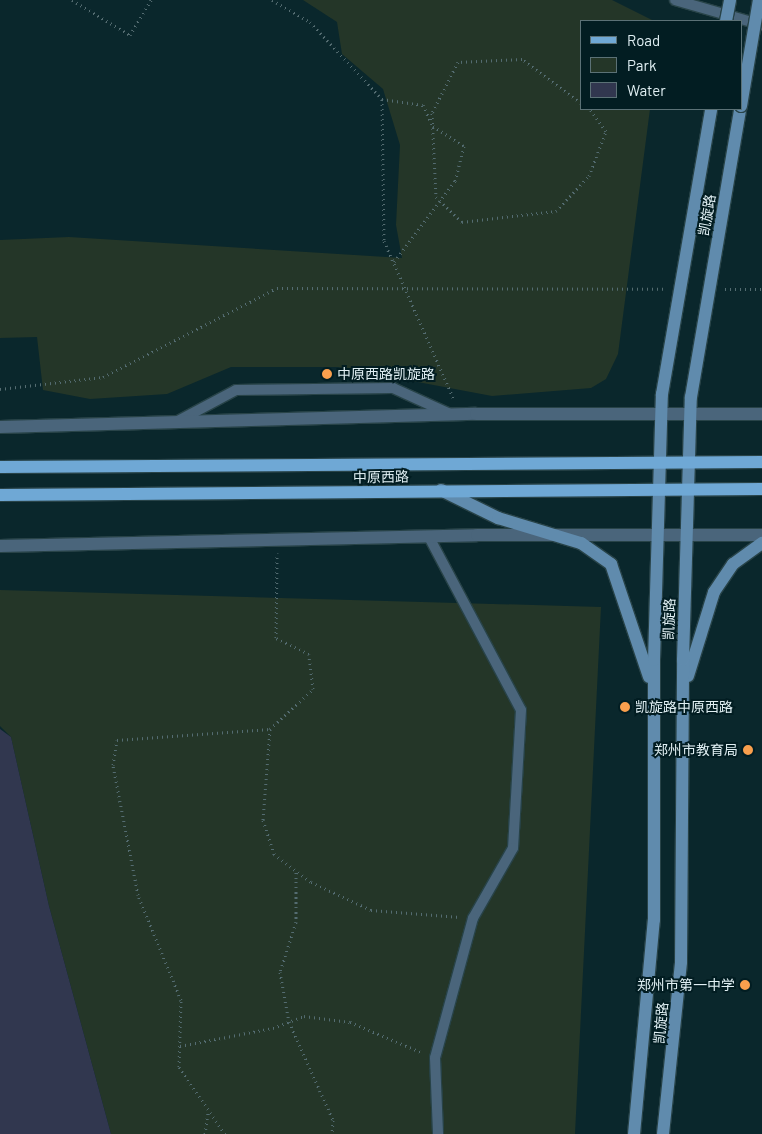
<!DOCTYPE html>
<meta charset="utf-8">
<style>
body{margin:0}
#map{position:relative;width:762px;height:1134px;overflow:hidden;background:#0a272c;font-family:Barlow,"Noto Sans SC",sans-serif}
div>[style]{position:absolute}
.green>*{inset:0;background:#243628}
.water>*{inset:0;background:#31374f}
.path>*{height:3px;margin-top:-1.5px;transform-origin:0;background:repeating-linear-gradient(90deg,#546c71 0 1px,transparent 0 5px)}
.roads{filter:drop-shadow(1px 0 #284348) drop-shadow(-1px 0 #284348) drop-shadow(0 1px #284348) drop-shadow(0 -1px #284348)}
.service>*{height:10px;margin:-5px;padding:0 5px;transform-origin:5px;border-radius:5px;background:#4a657b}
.minor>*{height:12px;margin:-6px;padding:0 6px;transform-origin:6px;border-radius:6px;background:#4a657b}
.secondary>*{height:12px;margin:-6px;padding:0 6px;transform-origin:6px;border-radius:6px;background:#608bad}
.primary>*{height:12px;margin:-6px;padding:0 6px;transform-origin:6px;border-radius:6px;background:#6fa8d5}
.bridges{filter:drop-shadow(1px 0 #284348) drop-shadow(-1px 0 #284348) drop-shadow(0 1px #284348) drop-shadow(0 -1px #284348)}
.secondary-bridge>*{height:12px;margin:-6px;padding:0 6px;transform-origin:6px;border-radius:6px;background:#608bad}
.dots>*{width:14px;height:14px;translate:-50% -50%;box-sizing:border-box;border:2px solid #021d22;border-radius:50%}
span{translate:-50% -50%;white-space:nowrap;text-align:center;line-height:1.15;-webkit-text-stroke:4px #021d22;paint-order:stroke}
.street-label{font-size:14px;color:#e0eff3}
.poi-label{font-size:14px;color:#e0eff3}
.left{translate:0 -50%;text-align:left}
.right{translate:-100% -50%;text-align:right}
.legend{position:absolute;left:580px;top:20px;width:162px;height:90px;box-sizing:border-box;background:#021d22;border:1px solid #5b7176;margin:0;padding:6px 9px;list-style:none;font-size:15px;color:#e0eff3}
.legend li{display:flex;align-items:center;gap:10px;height:25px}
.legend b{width:25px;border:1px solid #5b7176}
</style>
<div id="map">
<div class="green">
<div style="clip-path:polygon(303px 0,612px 0,654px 21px,581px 21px,581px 109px,650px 109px,618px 354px,606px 379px,591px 388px,492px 396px,338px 367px,231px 367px,167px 394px,90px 399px,43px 390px,37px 337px,0 338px,0 240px,69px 237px,402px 258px,396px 225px,400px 145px,383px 89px,342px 54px,337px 22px)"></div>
<div style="clip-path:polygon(0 590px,601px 607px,575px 1134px,111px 1134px,49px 906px,11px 737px,0 726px)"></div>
</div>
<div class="water">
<div style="clip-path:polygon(0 729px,11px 737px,49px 906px,111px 1134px,0 1134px)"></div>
</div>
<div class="path">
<div style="left:72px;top:0;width:68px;rotate:31.1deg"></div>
<div style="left:130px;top:35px;width:41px;rotate:-59deg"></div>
<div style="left:272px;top:0;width:44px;rotate:30.1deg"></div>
<div style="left:310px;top:22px;width:105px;rotate:46.9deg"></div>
<div style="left:382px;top:99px;width:142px;rotate:89.2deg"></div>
<div style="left:384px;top:241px;width:174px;rotate:66.2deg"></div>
<div style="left:382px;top:99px;width:41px;rotate:8.3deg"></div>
<div style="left:423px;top:105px;width:23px;rotate:65deg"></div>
<div style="left:433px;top:126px;width:37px;rotate:33deg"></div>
<div style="left:464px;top:146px;width:36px;rotate:104deg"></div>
<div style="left:455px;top:181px;width:101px;rotate:127deg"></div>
<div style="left:581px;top:103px;width:74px;rotate:-143.3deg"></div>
<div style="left:522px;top:59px;width:64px;rotate:177.3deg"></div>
<div style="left:458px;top:62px;width:57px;rotate:117deg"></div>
<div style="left:432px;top:113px;width:84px;rotate:87.3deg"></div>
<div style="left:436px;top:197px;width:36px;rotate:44deg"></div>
<div style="left:462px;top:222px;width:95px;rotate:-6.7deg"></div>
<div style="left:556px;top:211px;width:48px;rotate:-46.7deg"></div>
<div style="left:589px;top:176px;width:48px;rotate:-69.3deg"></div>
<div style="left:606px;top:131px;width:27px;rotate:-126deg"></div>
<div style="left:725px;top:289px;width:37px"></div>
<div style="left:0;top:389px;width:104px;rotate:-6.6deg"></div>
<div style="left:103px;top:377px;width:195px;rotate:-27.1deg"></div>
<div style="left:277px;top:288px;width:389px;rotate:0.1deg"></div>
<div style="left:270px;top:729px;width:91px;rotate:94.4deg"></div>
<div style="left:263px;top:820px;width:36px;rotate:72deg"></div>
<div style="left:274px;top:854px;width:46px;rotate:37.1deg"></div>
<div style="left:311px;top:882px;width:66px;rotate:25deg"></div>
<div style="left:371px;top:910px;width:89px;rotate:4.5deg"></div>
<div style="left:296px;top:872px;width:50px;rotate:90deg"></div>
<div style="left:296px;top:922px;width:52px;rotate:107.7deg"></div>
<div style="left:280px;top:972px;width:51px;rotate:79.8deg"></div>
<div style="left:289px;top:1022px;width:107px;rotate:65.8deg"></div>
<div style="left:333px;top:1120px;width:14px;rotate:94deg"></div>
<div style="left:180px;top:1046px;width:95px;rotate:-11deg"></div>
<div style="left:273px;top:1028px;width:33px;rotate:-21deg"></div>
<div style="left:304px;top:1016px;width:46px;rotate:7.4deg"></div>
<div style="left:350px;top:1022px;width:79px;rotate:23deg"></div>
<div style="left:205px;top:1134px;width:22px;rotate:-82deg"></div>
<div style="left:225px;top:1134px;width:81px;rotate:-124.5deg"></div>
<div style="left:179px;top:1067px;width:67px;rotate:-88.3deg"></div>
<div style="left:181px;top:1000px;width:113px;rotate:-112.3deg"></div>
<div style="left:138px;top:895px;width:132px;rotate:-100.9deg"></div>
<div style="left:113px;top:765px;width:25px;rotate:-81deg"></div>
<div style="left:117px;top:740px;width:153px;rotate:-4.1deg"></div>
<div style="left:270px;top:729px;width:59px;rotate:-42.9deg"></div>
<div style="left:313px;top:689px;width:35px;rotate:-97deg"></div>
<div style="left:309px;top:654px;width:37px;rotate:-154deg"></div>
<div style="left:276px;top:638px;width:85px;rotate:-89.3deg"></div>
</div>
<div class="roads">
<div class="service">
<div style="left:675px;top:0;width:91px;rotate:16deg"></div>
<div style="left:178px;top:421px;width:66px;rotate:-28.1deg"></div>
<div style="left:236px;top:390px;width:157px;rotate:-0.7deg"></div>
<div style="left:393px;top:388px;width:63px;rotate:24.5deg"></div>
<div style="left:429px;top:537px;width:196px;rotate:62deg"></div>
<div style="left:521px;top:710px;width:138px;rotate:93.3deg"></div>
<div style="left:513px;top:848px;width:81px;rotate:119.7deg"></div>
<div style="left:473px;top:918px;width:145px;rotate:105.2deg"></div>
<div style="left:435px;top:1058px;width:76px;rotate:87.7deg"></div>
</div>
<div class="minor">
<div style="left:0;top:427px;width:476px;rotate:-1.6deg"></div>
<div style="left:476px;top:414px;width:286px"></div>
<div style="left:0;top:546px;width:477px;rotate:-1.3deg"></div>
<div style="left:477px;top:535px;width:285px"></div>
</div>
<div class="secondary">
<div style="left:441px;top:490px;width:64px;rotate:26.2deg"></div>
<div style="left:498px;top:518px;width:87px;rotate:16.8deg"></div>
<div style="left:581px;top:543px;width:37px;rotate:35deg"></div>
<div style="left:611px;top:564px;width:119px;rotate:71.4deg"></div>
<div style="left:688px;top:676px;width:88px;rotate:-72.8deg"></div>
<div style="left:714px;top:592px;width:34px;rotate:-56deg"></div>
<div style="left:733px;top:564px;width:36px;rotate:-36deg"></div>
<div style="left:634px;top:1134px;width:215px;rotate:-84.7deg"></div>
<div style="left:654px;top:920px;width:260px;rotate:-90deg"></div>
<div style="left:654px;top:660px;width:266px;rotate:-88.3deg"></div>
<div style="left:662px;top:394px;width:289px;rotate:-80.2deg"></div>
<div style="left:663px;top:1134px;width:173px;rotate:-84deg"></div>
<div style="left:681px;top:962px;width:302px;rotate:-89.6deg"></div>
<div style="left:683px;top:660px;width:263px;rotate:-88.3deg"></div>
<div style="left:691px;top:397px;width:292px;rotate:-80.3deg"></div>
</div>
<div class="primary">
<div style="left:0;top:467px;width:762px;rotate:-0.38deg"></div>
<div style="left:0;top:495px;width:762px;rotate:-0.45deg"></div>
</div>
</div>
<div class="bridges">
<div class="secondary-bridge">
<div style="left:726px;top:21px;width:21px;rotate:-79deg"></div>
<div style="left:741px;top:106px;width:108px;rotate:-80.4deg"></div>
</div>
</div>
<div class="dots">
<div style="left:327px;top:374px;background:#f99f4d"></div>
<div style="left:625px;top:707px;background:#f99f4d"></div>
<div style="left:748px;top:750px;background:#f99f4d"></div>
<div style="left:745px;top:985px;background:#f99f4d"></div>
</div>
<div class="street-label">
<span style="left:707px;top:215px;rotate:-80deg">凯旋路</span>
<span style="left:381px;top:477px;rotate:-1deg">中原西路</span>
<span style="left:669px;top:619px;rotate:-88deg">凯旋路</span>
<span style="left:661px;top:1023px;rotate:-85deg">凯旋路</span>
</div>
<div class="poi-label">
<span class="left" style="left:337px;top:374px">中原西路凯旋路</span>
<span class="left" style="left:635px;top:707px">凯旋路中原西路</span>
<span class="right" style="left:738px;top:750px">郑州市教育局</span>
<span class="right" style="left:735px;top:985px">郑州市第一中学</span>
</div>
<ul class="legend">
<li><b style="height:6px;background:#6fa8d5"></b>Road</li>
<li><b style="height:14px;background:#243628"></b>Park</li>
<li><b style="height:14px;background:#31374f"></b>Water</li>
</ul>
</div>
